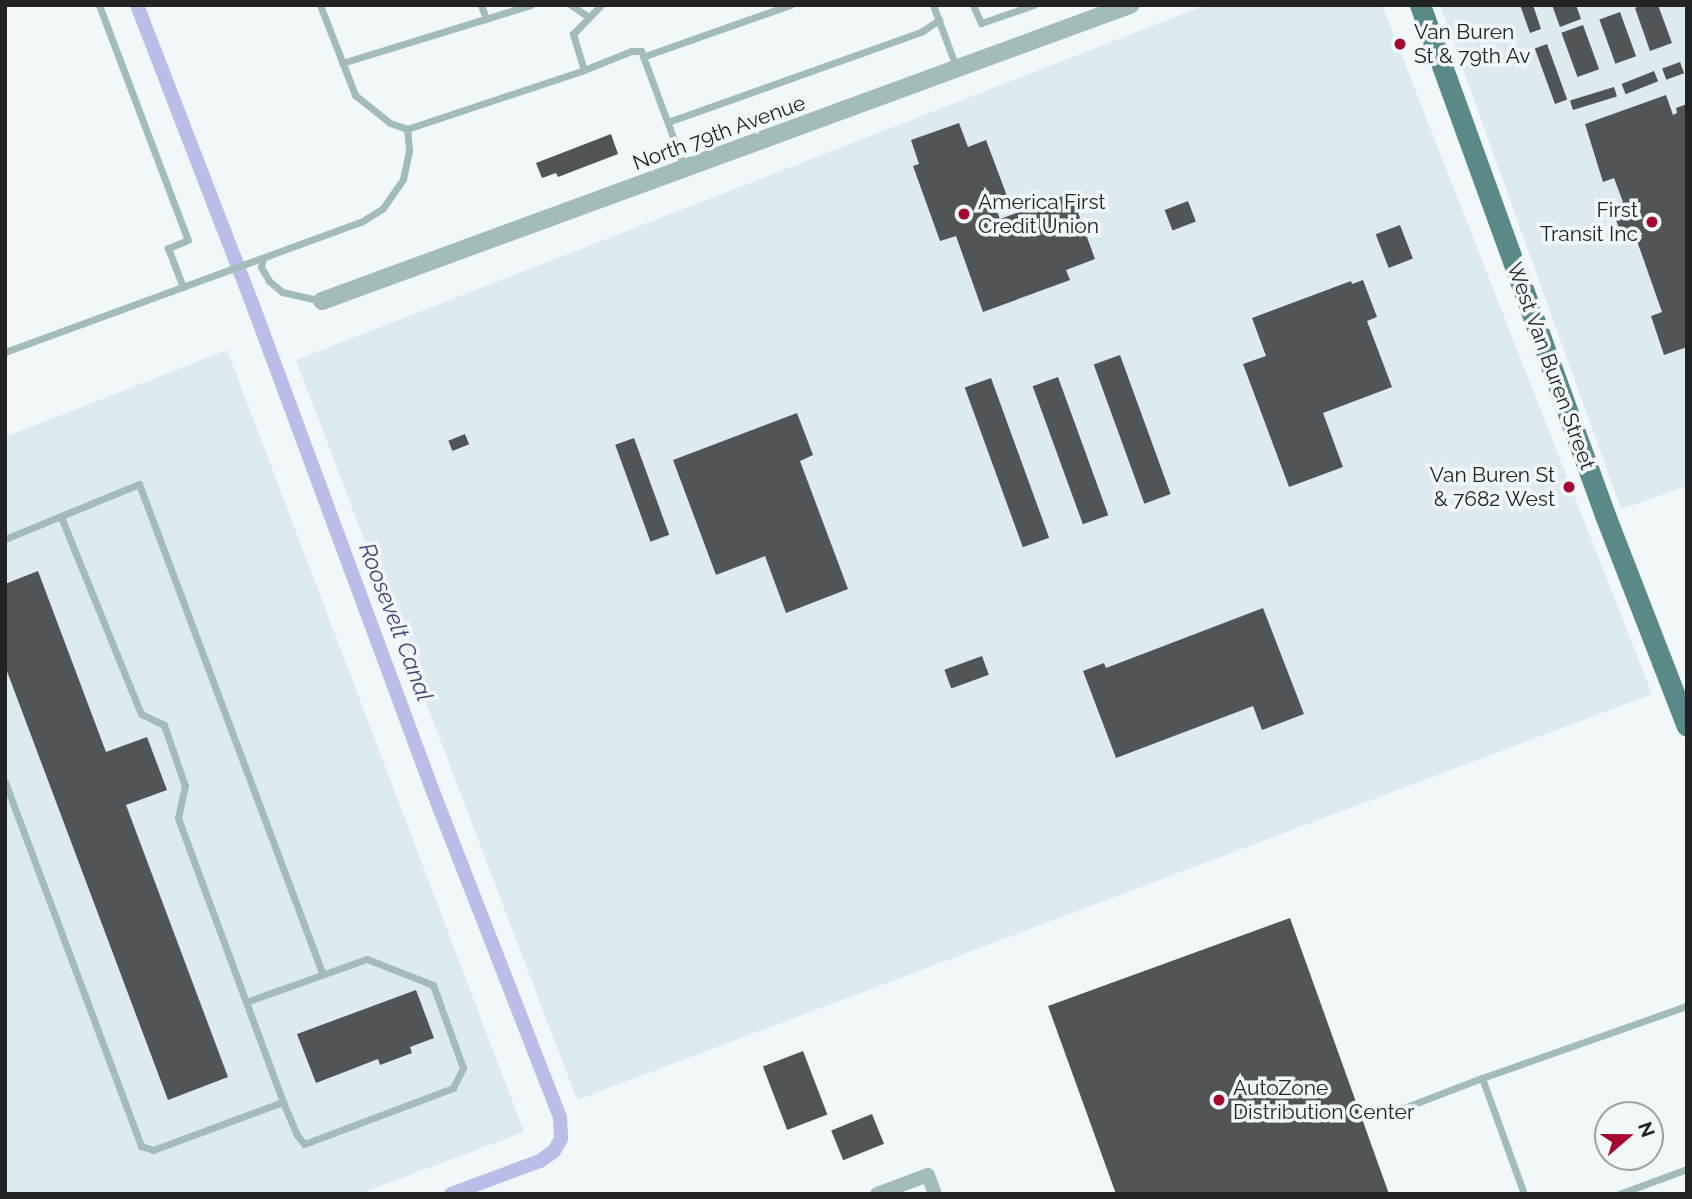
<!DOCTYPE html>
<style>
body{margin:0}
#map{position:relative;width:1692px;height:1199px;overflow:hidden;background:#f2f7f9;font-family:Raleway,sans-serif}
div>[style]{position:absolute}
.built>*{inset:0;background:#ddebf0}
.canal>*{height:14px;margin:-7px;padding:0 7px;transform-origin:7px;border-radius:7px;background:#bbbce7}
.building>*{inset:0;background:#525558;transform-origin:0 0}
.service>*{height:7px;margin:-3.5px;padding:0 3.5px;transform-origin:3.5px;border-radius:3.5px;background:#a2bcba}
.minor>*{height:14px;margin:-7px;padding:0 7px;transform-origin:7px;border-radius:7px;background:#a2bcba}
.tertiary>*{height:18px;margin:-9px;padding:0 9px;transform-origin:9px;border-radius:9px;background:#a2bcba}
.primary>*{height:21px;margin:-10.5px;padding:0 10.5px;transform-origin:10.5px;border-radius:10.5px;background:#5a8a87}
.dots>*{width:19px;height:19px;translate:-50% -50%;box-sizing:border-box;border:4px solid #f2f7f9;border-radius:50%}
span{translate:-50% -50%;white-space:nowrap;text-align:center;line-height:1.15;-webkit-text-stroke:7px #f2f7f9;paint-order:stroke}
.poi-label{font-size:21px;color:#212324}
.left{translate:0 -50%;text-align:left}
.right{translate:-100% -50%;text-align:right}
.street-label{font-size:21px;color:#212324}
.water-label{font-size:23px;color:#47437b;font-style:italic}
.frame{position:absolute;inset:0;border:7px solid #212324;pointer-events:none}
.north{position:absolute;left:1594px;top:1101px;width:70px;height:70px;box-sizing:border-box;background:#f2f7f9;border:2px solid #9ea2a4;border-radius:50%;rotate:70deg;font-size:19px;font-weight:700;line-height:28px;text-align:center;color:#212324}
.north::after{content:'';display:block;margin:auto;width:24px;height:32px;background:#a5092d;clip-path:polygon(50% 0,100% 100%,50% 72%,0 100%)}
</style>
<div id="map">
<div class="built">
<div style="clip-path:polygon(1206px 5px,1382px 5px,1652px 694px,577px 1100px,296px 360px)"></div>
<div style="clip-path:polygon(1440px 5px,1687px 5px,1687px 486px,1621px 509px)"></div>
<div style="clip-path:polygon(227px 350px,524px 1132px,359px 1194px,5px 1194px,5px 437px)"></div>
</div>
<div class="canal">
<div style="left:137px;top:5px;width:328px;rotate:68.9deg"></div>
<div style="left:255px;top:311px;width:510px;rotate:69.68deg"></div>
<div style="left:432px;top:789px;width:352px;rotate:68.7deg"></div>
<div style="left:560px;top:1117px;width:22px;rotate:87deg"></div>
<div style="left:561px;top:1139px;width:14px;rotate:120deg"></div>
<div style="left:554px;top:1151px;width:17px;rotate:144deg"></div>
<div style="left:540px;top:1161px;width:95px;rotate:159.7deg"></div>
</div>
<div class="building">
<div style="clip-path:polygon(1520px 5px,1533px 5px,1541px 29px,1530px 33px)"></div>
<div style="clip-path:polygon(1552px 5px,1576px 5px,1581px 19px,1560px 27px)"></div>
<div style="clip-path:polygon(1641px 5px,1658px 5px,1672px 43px,1650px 51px,1635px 8px)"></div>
<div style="left:1620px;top:12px;width:47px;height:22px;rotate:70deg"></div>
<div style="left:1583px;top:25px;width:47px;height:23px;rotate:70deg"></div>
<div style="left:1547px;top:44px;width:59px;height:13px;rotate:70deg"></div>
<div style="left:1680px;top:62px;width:12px;height:19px;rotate:70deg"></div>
<div style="left:1654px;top:71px;width:11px;height:35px;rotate:68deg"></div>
<div style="left:1614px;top:87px;width:10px;height:46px;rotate:73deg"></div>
<div style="clip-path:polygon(1666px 95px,1673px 115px,1677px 113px,1676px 108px,1687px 104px,1687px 347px,1664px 355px,1651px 316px,1662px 312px,1636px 238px,1624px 242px,1611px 206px,1623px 202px,1614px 178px,1603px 182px,1585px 124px)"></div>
<div style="clip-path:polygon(959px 123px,968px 147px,986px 140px,1010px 204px,996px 209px,1000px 219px,1071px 193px,1095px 259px,1066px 270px,1070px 280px,983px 312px,956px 236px,940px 241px,913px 166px,919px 164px,911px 140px)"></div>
<div style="clip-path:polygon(611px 134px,618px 154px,558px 177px,556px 173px,542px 178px,536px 163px)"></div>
<div style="left:1188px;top:201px;width:22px;height:25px;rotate:69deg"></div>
<div style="left:1400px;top:225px;width:36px;height:26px;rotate:69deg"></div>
<div style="clip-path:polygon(1363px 280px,1377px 317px,1367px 321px,1392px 387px,1323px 413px,1343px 467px,1289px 487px,1243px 364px,1266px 356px,1252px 318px,1351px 281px,1352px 284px)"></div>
<div style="left:1120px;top:355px;width:148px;height:28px;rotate:70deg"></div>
<div style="left:1058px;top:377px;width:147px;height:27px;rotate:70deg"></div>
<div style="left:991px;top:378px;width:170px;height:28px;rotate:70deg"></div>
<div style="clip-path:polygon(797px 413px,813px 455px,800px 461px,848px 589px,786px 613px,765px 556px,716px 575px,673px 460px)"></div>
<div style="left:465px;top:434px;width:11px;height:18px;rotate:68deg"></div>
<div style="left:634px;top:438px;width:103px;height:20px;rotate:70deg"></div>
<div style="clip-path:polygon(38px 571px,106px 752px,147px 737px,167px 790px,126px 805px,228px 1077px,168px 1100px,5px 666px,5px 584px)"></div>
<div style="clip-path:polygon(1263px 608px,1304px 714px,1262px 730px,1253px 706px,1116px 758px,1083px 671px,1104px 663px,1106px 668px)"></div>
<div style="left:982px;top:656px;width:20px;height:40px;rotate:70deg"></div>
<div style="clip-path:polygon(1290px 918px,1389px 1194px,1116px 1194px,1048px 1006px)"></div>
<div style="clip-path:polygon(416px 990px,434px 1038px,410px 1047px,412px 1053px,380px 1065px,378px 1059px,316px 1083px,297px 1034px)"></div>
<div style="left:803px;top:1051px;width:68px;height:43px;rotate:69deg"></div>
<div style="left:872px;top:1114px;width:32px;height:44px;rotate:68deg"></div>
</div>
<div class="service">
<div style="left:99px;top:5px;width:251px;rotate:69.3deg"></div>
<div style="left:188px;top:240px;width:22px;rotate:158deg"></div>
<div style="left:168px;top:248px;width:42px;rotate:69deg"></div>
<div style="left:320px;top:5px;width:97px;rotate:68.7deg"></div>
<div style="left:355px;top:95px;width:45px;rotate:38.7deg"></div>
<div style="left:390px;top:123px;width:18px;rotate:19deg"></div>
<div style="left:407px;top:129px;width:187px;rotate:-18.4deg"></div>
<div style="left:584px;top:70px;width:51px;rotate:-22deg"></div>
<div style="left:631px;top:51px;width:10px"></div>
<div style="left:641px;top:51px;width:126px;rotate:69.6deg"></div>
<div style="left:481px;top:5px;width:15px;rotate:70deg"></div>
<div style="left:571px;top:5px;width:22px;rotate:34deg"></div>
<div style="left:933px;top:5px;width:66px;rotate:69.6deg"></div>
<div style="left:973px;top:5px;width:20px;rotate:66deg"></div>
<div style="left:981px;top:23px;width:56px;rotate:-18.8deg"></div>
<div style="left:645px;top:56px;width:154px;rotate:-19.4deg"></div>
<div style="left:342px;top:63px;width:198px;rotate:-17.1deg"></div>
<div style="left:584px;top:70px;width:38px;rotate:-107deg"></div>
<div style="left:573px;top:34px;width:40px;rotate:-46deg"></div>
<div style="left:668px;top:122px;width:269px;rotate:-19.6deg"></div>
<div style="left:921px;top:32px;width:22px;rotate:-34deg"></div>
<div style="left:263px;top:258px;width:9px;rotate:103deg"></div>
<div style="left:261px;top:267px;width:16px;rotate:60deg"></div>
<div style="left:269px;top:281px;width:17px;rotate:40deg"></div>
<div style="left:282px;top:292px;width:41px;rotate:12.7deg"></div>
<div style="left:5px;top:352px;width:379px;rotate:-20.1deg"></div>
<div style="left:361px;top:222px;width:26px;rotate:-32deg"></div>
<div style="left:383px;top:208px;width:35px;rotate:-55deg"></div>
<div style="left:403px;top:179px;width:30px;rotate:-78deg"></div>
<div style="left:409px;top:150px;width:21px;rotate:-95deg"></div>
<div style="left:5px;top:539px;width:145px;rotate:-22.3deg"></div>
<div style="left:139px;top:484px;width:524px;rotate:69.46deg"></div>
<div style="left:5px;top:782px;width:389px;rotate:69.5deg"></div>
<div style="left:141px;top:1146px;width:13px;rotate:18deg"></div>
<div style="left:153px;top:1150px;width:139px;rotate:-20.3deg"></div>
<div style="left:283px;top:1102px;width:303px;rotate:-110.3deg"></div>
<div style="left:178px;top:818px;width:33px;rotate:-78deg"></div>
<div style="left:185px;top:786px;width:65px;rotate:-109deg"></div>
<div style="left:164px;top:725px;width:25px;rotate:-154deg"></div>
<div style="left:141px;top:714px;width:213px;rotate:-112.1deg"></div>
<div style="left:246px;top:1002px;width:128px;rotate:-19.6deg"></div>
<div style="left:367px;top:959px;width:71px;rotate:21.5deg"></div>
<div style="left:433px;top:985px;width:88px;rotate:70.1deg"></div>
<div style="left:463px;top:1068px;width:22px;rotate:117deg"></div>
<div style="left:453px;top:1088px;width:159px;rotate:159.4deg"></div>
<div style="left:304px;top:1144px;width:11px;rotate:-128deg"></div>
<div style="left:297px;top:1135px;width:36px;rotate:-113deg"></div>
<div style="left:1388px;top:1114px;width:101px;rotate:-21deg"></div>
<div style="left:1524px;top:1194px;width:123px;rotate:-109.9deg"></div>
<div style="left:1482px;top:1078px;width:217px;rotate:-19.4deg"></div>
<div style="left:1619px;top:1194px;width:72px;rotate:-20.2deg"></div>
</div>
<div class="minor">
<div style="left:877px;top:1194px;width:54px;rotate:-20.4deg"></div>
<div style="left:928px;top:1175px;width:20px;rotate:70deg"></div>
</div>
<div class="tertiary">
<div style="left:322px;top:301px;width:861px;rotate:-20.12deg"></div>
</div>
<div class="primary">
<div style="left:1420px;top:5px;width:543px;rotate:70.06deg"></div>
<div style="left:1605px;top:515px;width:226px;rotate:68.8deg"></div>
</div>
<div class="dots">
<div style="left:1400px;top:44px;background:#a5092d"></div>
<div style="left:964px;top:214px;background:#a5092d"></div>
<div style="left:1652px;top:222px;background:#a5092d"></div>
<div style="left:1569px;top:487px;background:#a5092d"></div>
<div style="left:1219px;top:1100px;background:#a5092d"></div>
</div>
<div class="poi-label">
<span class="left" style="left:1414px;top:44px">Van Buren<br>St &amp; 79th Av</span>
<span class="left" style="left:978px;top:214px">America First<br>Credit Union</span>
<span class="right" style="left:1638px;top:222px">First<br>Transit Inc</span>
<span class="right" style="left:1555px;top:487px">Van Buren St<br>&amp; 7682 West</span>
<span class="left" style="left:1233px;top:1100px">AutoZone<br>Distribution Center</span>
</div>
<div class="street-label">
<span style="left:719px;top:133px;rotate:-20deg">North 79th Avenue</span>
<span style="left:1551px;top:366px;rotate:70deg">West Van Buren Street</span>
</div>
<div class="water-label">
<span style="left:396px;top:622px;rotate:69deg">Roosevelt Canal</span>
</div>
<div class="frame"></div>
<div class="north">N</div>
</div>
